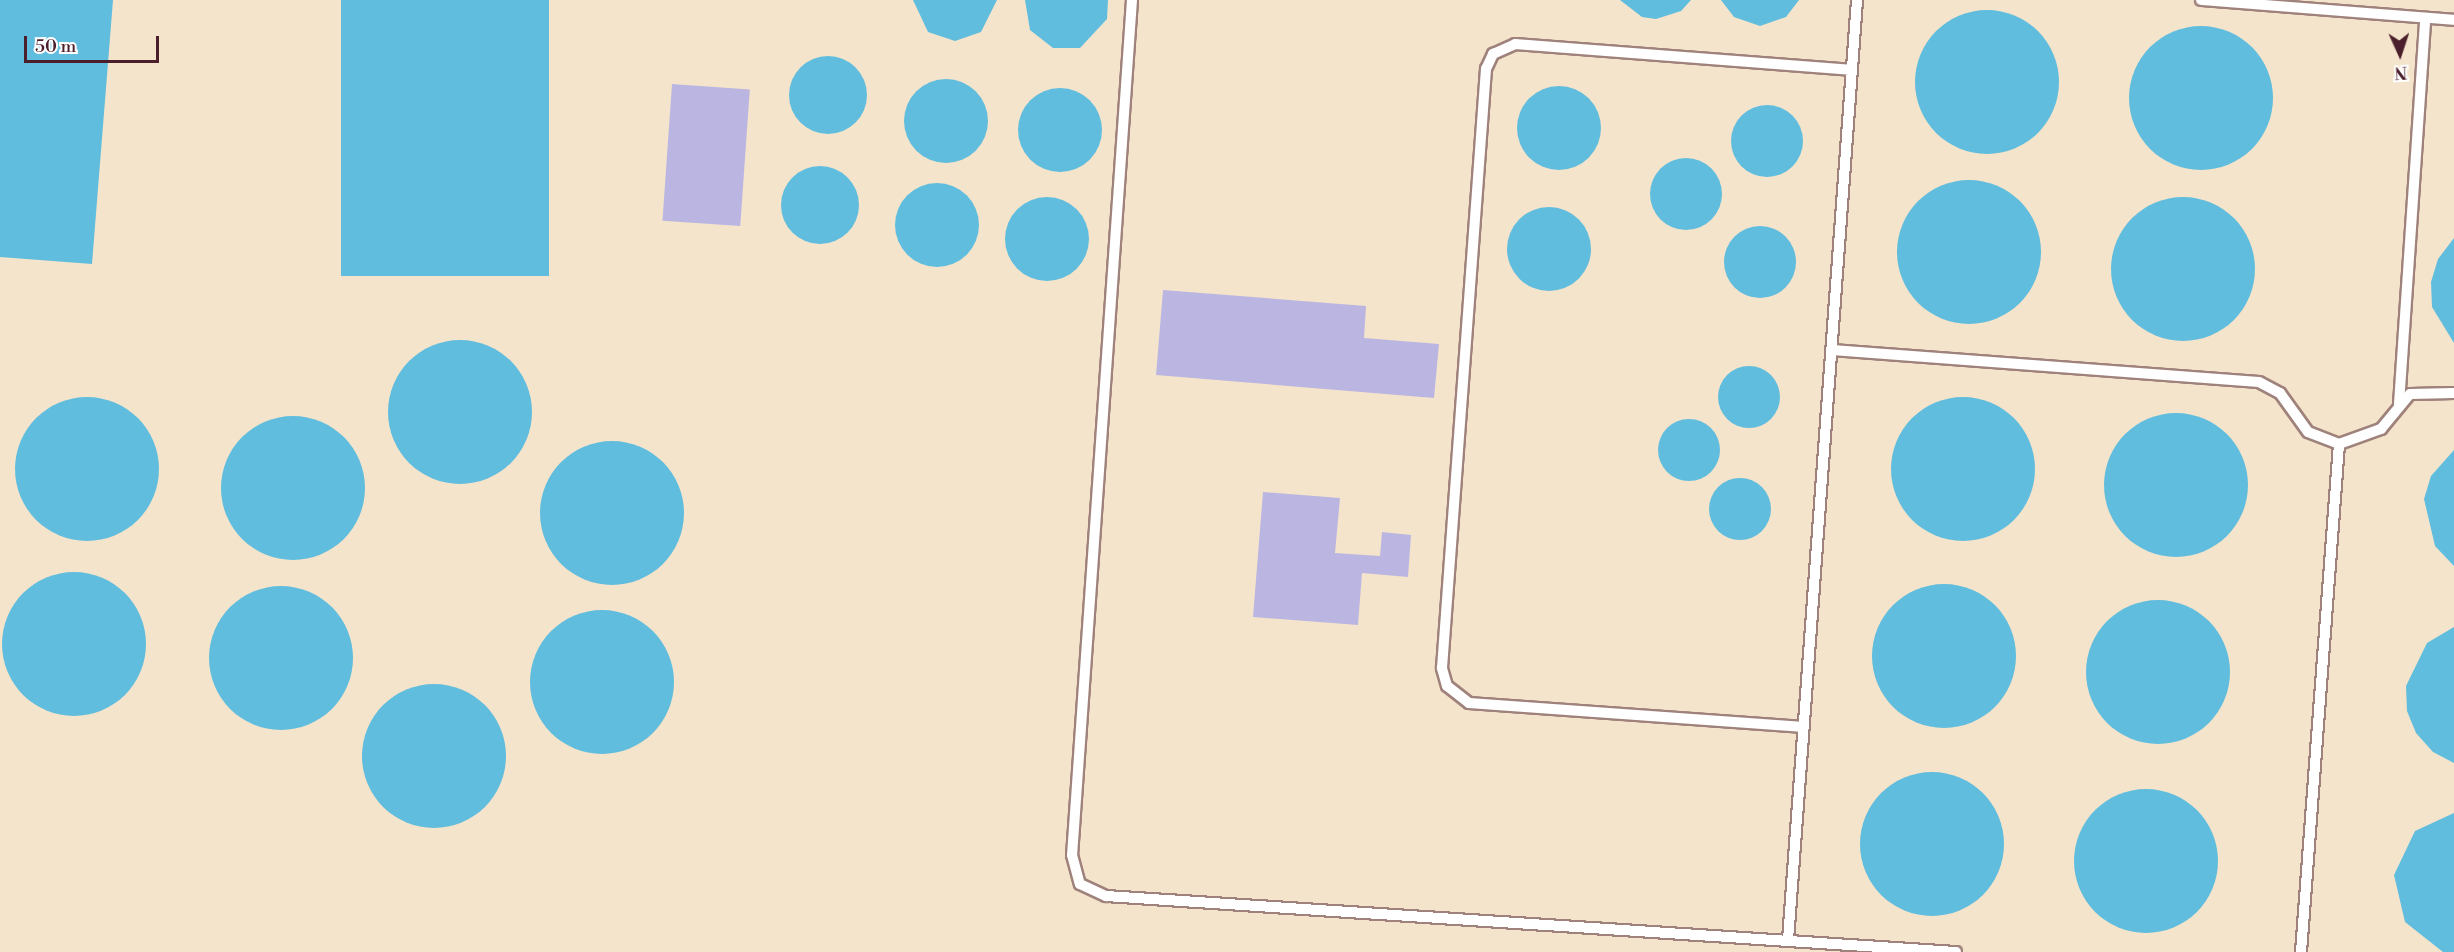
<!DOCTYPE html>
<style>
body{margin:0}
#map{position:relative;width:2454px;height:952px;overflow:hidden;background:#f4e4cb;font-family:"Libre Bodoni",serif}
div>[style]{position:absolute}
.water>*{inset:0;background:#60bdde;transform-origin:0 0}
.round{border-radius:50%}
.building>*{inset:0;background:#bbb6e1;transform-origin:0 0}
.roads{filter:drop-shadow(2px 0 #9f827b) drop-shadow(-2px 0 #9f827b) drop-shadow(0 2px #9f827b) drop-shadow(0 -2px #9f827b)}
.service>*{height:10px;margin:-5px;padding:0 5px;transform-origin:5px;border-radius:5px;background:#fff}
span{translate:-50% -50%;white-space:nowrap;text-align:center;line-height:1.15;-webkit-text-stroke:6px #fff;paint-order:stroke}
.north{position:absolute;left:2370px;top:24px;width:60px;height:60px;-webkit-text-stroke:4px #fff;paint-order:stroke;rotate:177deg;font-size:16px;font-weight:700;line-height:24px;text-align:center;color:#4a1f2b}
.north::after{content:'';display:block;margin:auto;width:21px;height:27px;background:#4a1f2b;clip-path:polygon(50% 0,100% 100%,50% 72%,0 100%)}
.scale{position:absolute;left:24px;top:36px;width:135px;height:27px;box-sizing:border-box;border:3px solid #4a1f2b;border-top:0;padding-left:8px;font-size:18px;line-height:21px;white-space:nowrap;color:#4a1f2b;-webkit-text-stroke:4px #fff;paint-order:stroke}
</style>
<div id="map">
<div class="water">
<div style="clip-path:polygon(0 0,113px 0,92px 264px,0 257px)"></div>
<div style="left:341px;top:0;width:208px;height:276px"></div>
<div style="clip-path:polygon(913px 0,997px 0,981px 32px,955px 41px,928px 32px)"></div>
<div style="clip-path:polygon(1025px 0,1108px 0,1107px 19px,1080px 48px,1053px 48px,1030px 30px)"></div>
<div style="clip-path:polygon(1620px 0,1691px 0,1681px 11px,1656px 19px,1642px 17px)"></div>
<div style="clip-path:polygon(1721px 0,1799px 0,1786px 17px,1760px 26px,1734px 17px)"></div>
<div class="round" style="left:1915px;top:10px;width:144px;height:144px"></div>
<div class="round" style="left:2129px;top:26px;width:144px;height:144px"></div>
<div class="round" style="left:789px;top:56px;width:78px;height:78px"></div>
<div class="round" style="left:904px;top:79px;width:84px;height:84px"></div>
<div class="round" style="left:1517px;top:86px;width:84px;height:84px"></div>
<div class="round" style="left:1018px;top:88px;width:84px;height:84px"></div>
<div class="round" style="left:1731px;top:105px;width:72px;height:72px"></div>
<div class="round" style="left:1650px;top:158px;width:72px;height:72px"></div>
<div class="round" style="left:781px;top:166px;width:78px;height:78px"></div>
<div class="round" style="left:1897px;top:180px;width:144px;height:144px"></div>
<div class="round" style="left:895px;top:183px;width:84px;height:84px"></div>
<div class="round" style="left:2111px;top:197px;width:144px;height:144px"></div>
<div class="round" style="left:1005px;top:197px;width:84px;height:84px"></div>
<div class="round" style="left:1507px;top:207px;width:84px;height:84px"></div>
<div class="round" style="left:1724px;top:226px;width:72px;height:72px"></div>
<div style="clip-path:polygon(2454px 238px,2454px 343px,2432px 307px,2431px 282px,2438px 259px)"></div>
<div class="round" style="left:388px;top:340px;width:144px;height:144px"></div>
<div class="round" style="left:1718px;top:366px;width:62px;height:62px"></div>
<div class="round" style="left:1891px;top:397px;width:144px;height:144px"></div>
<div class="round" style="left:15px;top:397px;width:144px;height:144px"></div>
<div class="round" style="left:2104px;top:413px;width:144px;height:144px"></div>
<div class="round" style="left:221px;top:416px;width:144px;height:144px"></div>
<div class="round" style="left:1658px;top:419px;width:62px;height:62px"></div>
<div class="round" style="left:540px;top:441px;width:144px;height:144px"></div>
<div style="clip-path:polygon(2454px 450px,2454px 566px,2435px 546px,2424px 499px,2431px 476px)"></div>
<div class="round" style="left:1709px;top:478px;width:62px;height:62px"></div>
<div class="round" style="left:2px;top:572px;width:144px;height:144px"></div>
<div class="round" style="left:1872px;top:584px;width:144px;height:144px"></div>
<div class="round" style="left:209px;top:586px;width:144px;height:144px"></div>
<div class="round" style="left:2086px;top:600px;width:144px;height:144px"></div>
<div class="round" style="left:530px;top:610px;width:144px;height:144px"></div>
<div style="clip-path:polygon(2454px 627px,2454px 763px,2433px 752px,2416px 733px,2407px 711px,2406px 686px,2427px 643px)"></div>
<div class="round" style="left:362px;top:684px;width:144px;height:144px"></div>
<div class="round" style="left:1860px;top:772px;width:144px;height:144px"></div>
<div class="round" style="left:2074px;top:789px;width:144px;height:144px"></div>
<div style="clip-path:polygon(2454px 813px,2454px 952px,2443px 952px,2405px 922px,2394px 875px,2415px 831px)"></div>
</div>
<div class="building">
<div style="left:672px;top:84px;width:78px;height:137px;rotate:4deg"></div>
<div style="clip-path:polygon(1163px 290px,1366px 306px,1364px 338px,1439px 344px,1434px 398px,1156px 375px)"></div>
<div style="clip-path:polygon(1263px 492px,1340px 498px,1335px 553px,1380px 556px,1382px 532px,1411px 535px,1408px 577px,1362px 573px,1358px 625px,1253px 617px)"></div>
</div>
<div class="roads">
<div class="service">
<div style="left:1132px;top:0;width:857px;rotate:94.01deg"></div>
<div style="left:1072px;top:855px;width:30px;rotate:75deg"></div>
<div style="left:1080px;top:884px;width:29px;rotate:25deg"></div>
<div style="left:1106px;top:896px;width:852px;rotate:3.77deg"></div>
<div style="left:2201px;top:0;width:254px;rotate:4.5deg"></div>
<div style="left:1832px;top:350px;width:428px;rotate:4.3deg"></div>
<div style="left:2259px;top:382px;width:24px;rotate:28deg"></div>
<div style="left:2280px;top:393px;width:48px;rotate:54.3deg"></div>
<div style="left:2308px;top:432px;width:33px;rotate:21deg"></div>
<div style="left:2339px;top:444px;width:45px;rotate:-19.7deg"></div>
<div style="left:2381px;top:429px;width:45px;rotate:-50.4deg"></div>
<div style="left:2410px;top:394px;width:44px;rotate:-1.3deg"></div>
<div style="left:2399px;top:404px;width:387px;rotate:-86.1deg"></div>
<div style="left:1804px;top:727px;width:336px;rotate:-175.9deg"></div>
<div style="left:1469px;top:703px;width:28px;rotate:-142deg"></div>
<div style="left:1447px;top:686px;width:19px;rotate:-106deg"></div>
<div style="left:1442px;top:668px;width:601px;rotate:-85.8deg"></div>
<div style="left:1486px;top:69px;width:17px;rotate:-65deg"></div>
<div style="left:1493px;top:54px;width:24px;rotate:-24deg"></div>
<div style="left:1515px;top:44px;width:336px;rotate:4.4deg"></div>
<div style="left:1788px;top:940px;width:943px;rotate:-85.8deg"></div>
<div style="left:2301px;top:952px;width:509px;rotate:-85.72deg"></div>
</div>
</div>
<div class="north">N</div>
<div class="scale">50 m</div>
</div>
